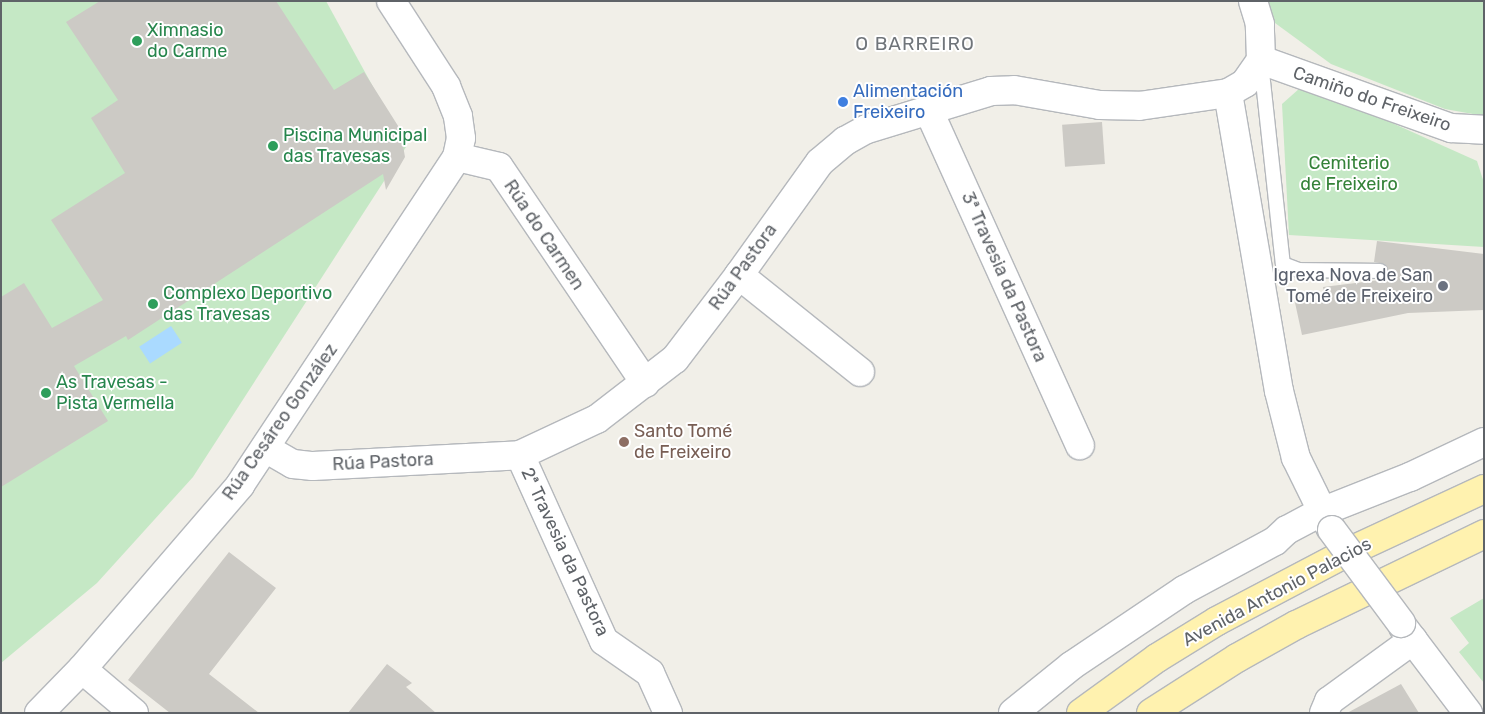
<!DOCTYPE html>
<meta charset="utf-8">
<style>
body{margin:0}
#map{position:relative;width:1485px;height:714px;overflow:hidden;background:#f1efe8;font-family:Rubik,sans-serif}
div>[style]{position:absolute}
.green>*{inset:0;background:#c5e8c5}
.water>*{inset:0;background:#aadaff;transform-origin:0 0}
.building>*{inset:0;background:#cccac5;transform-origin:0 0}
.roads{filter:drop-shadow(1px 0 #b5b8bc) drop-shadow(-1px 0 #b5b8bc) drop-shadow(0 1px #b5b8bc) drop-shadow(0 -1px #b5b8bc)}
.service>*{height:14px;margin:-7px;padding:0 7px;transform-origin:7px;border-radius:7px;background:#fff}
.minor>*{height:28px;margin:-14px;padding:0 14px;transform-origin:14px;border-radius:14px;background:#fff}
.primary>*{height:28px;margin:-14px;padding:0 14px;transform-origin:14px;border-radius:14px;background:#fff2af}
.bridges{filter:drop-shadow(1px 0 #b5b8bc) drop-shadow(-1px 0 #b5b8bc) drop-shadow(0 1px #b5b8bc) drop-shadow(0 -1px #b5b8bc)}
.minor-bridge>*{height:28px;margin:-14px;padding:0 14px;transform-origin:14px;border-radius:14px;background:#fff}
.dots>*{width:14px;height:14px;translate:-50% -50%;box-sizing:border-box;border:2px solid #fff;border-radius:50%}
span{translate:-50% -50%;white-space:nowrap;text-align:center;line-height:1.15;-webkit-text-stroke:4px #fff;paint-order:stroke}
.leisure-label{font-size:18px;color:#27864d}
.left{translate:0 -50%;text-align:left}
.shop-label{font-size:18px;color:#366cbe}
.street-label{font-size:18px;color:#5f6368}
.park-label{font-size:18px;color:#348238}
.worship-label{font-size:18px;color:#5b616d}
.right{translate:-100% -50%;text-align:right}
.education-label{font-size:18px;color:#785e54}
.neighbourhood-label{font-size:19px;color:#70757a;letter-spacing:1px}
.frame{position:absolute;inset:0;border:2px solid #5f6368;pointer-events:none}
</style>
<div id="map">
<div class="green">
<div style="clip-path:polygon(1px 1px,326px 1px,406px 147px,193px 477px,97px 583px,1px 663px)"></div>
<div style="clip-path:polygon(1267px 1px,1484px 1px,1484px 116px,1445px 109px,1331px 64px,1275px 23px)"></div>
<div style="clip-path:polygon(1300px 88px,1381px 118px,1477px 161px,1484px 183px,1484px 247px,1289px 235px,1282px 104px)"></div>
<div style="clip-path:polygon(1484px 598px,1484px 683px,1459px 652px,1469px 643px,1450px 618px)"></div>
</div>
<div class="water">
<div style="left:171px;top:326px;width:20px;height:38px;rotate:57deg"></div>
</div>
<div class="building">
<div style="clip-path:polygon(100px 1px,276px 1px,334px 90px,364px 72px,400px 129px,405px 157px,386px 190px,383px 174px,128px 340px,126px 336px,74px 366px,108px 421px,1px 487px,1px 297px,24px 283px,52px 328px,103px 300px,51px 220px,125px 173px,91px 118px,118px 100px,66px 22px)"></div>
<div style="left:1102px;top:122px;width:42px;height:40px;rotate:86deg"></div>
<div style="clip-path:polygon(1377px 241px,1484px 254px,1484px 310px,1408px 313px,1302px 335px,1294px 298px,1324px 293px,1323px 287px,1380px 280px,1387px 276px,1385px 264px,1374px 262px)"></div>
<div style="clip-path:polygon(229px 552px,276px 588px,209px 674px,259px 713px,170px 713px,128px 680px)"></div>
<div style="clip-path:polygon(387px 664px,412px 683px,406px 687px,436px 713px,348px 713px)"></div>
<div style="clip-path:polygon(1401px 684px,1419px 713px,1347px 713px)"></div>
</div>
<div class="roads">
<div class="service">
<div style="left:1261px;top:63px;width:202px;rotate:83.8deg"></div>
<div style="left:1283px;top:264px;width:17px;rotate:21deg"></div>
<div style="left:1299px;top:270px;width:81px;rotate:0.7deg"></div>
</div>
<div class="minor">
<div style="left:1261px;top:60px;width:202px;rotate:19.7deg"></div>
<div style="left:1451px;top:128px;width:33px;rotate:3deg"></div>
<div style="left:1228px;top:93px;width:302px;rotate:80.3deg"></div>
<div style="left:1279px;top:391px;width:69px;rotate:75.8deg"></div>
<div style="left:1296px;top:458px;width:77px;rotate:63.8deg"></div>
<div style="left:928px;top:109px;width:369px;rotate:65.7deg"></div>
<div style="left:457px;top:157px;width:43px;rotate:13.4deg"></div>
<div style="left:499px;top:167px;width:261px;rotate:55.9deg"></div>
<div style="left:739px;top:275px;width:155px;rotate:38.7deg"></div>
<div style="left:265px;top:448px;width:32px;rotate:30deg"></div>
<div style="left:293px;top:464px;width:20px;rotate:6deg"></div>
<div style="left:313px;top:466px;width:207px;rotate:-3deg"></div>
<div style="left:520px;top:455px;width:85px;rotate:-25.1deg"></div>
<div style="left:597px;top:419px;width:98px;rotate:-37.6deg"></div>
<div style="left:675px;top:359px;width:106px;rotate:-52.7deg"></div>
<div style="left:739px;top:275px;width:139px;rotate:-54.4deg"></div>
<div style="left:820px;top:162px;width:33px;rotate:-40deg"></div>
<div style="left:845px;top:141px;width:25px;rotate:-29deg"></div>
<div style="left:867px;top:129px;width:130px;rotate:-17deg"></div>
<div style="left:991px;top:91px;width:23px;rotate:-2deg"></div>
<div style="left:1014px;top:90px;width:87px;rotate:9.9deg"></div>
<div style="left:1100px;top:105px;width:39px;rotate:1deg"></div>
<div style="left:1139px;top:106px;width:90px;rotate:-8.3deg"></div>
<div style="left:1228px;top:93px;width:20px;rotate:-30deg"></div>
<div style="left:1245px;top:83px;width:28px;rotate:-55deg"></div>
<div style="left:1261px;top:60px;width:36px;rotate:-92deg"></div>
<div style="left:1260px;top:24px;width:24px;rotate:-107deg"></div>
<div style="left:520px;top:455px;width:204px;rotate:65.7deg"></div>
<div style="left:604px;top:641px;width:56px;rotate:34.8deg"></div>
<div style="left:650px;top:673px;width:44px;rotate:65.8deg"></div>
<div style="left:1403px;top:627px;width:108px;rotate:52.9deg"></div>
<div style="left:82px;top:669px;width:68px;rotate:40.2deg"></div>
<div style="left:39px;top:713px;width:62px;rotate:-45.7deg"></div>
<div style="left:82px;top:669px;width:243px;rotate:-49.3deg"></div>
<div style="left:240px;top:485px;width:393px;rotate:-56.5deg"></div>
<div style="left:457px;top:157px;width:19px;rotate:-78deg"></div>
<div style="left:461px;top:138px;width:22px;rotate:-98deg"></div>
<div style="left:458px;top:116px;width:32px;rotate:-112deg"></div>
<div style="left:446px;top:86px;width:101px;rotate:-122.9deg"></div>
<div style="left:1013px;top:713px;width:75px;rotate:-39deg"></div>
<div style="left:1071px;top:666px;width:136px;rotate:-33.9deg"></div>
<div style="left:1184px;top:590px;width:103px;rotate:-28.3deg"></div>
<div style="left:1275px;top:541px;width:16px;rotate:-43deg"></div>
<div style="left:1287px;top:530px;width:38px;rotate:-28deg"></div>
<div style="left:1321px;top:512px;width:96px;rotate:-21.5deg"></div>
<div style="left:1410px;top:477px;width:82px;rotate:-25.3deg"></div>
<div style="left:1324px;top:713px;width:13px;rotate:-67deg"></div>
<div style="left:1329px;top:701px;width:104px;rotate:-36deg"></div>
</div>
<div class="primary">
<div style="left:1081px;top:713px;width:94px;rotate:-35.9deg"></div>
<div style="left:1157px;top:658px;width:70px;rotate:-31.7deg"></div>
<div style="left:1217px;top:621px;width:144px;rotate:-27.8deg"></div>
<div style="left:1344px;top:554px;width:154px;rotate:-24.9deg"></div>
<div style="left:1151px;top:713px;width:102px;rotate:-32.6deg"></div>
<div style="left:1237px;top:658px;width:68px;rotate:-29.2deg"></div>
<div style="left:1296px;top:625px;width:209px;rotate:-25.8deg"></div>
</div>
</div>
<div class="bridges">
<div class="minor-bridge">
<div style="left:1332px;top:530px;width:116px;rotate:53.4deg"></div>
</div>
</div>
<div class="dots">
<div style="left:137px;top:41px;background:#2e9e5b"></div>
<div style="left:843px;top:102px;background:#3f7fe0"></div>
<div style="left:273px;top:146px;background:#2e9e5b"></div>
<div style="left:1443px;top:286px;background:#6b7280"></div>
<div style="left:153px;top:304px;background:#2e9e5b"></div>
<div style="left:46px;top:393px;background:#2e9e5b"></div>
<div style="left:624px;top:442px;background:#8d6e63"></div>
</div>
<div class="leisure-label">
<span class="left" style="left:147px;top:41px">Ximnasio<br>do Carme</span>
<span class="left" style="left:283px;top:146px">Piscina Municipal<br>das Travesas</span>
<span class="left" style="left:163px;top:304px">Complexo Deportivo<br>das Travesas</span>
<span class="left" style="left:56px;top:393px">As Travesas -<br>Pista Vermella</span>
</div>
<div class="shop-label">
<span class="left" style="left:853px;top:102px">Alimentación<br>Freixeiro</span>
</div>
<div class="street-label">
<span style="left:1372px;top:99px;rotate:19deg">Camiño do Freixeiro</span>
<span style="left:544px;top:235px;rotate:56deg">Rúa do Carmen</span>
<span style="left:743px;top:267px;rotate:-54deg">Rúa Pastora</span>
<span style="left:1004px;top:277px;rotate:66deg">3ª Travesia da Pastora</span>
<span style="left:280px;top:422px;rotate:-55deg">Rúa Cesáreo González</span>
<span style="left:383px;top:462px;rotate:-3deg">Rúa Pastora</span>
<span style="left:565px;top:552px;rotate:65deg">2ª Travesia da Pastora</span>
<span style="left:1277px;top:592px;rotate:-28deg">Avenida Antonio Palacios</span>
</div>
<div class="park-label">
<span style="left:1349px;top:174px">Cemiterio<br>de Freixeiro</span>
</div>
<div class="worship-label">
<span class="right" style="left:1433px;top:286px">Igrexa Nova de San<br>Tomé de Freixeiro</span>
</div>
<div class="education-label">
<span class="left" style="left:634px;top:442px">Santo Tomé<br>de Freixeiro</span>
</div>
<div class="neighbourhood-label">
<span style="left:915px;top:44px">O BARREIRO</span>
</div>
<div class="frame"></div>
</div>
